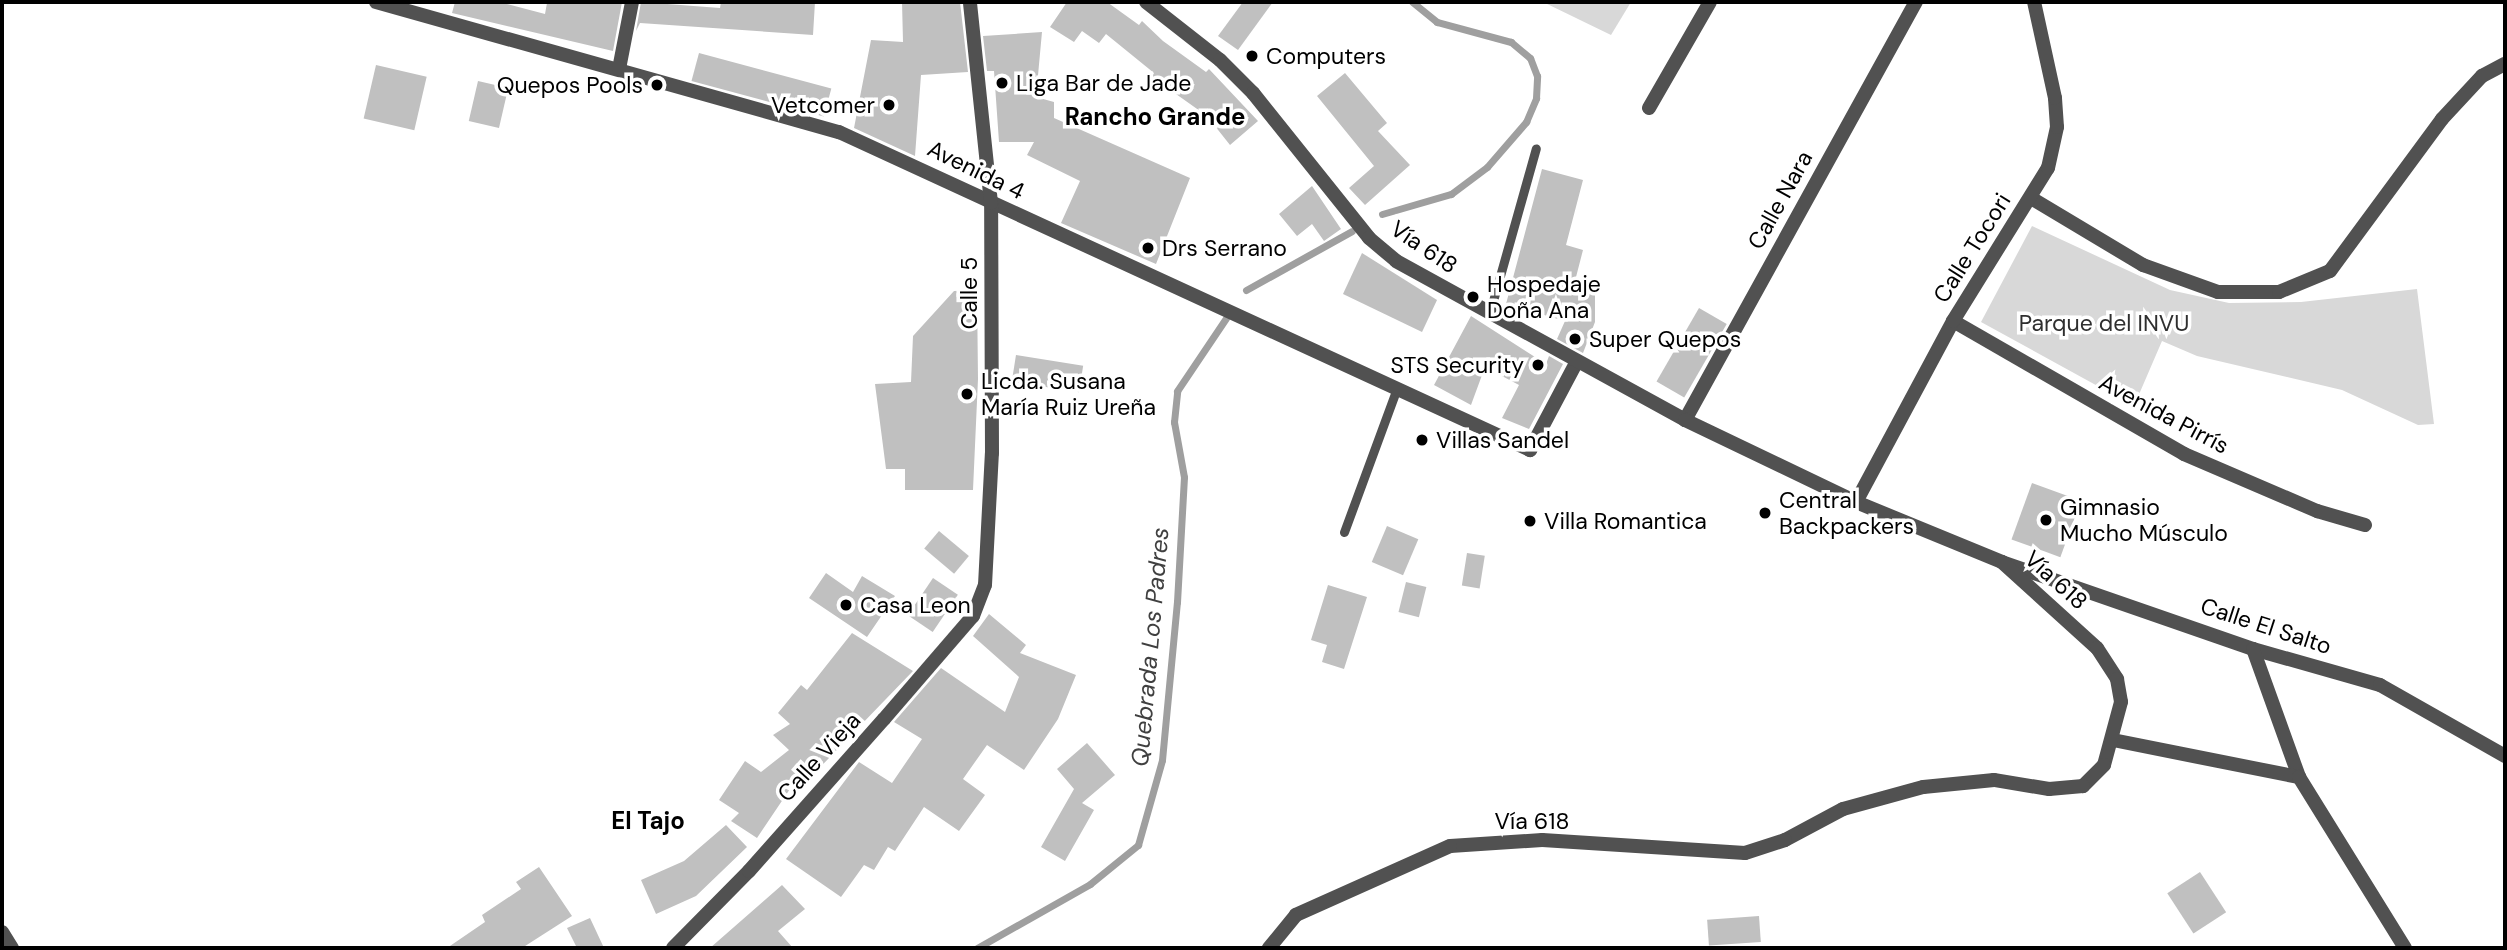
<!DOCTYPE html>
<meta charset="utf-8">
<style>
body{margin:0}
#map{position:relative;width:2507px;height:950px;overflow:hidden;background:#fff;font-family:"DM Sans",sans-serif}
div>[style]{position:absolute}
.green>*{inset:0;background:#d8d8d8}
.stream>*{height:7px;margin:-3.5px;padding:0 3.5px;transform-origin:3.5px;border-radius:3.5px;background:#9f9f9f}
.building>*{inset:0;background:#c0c0c0;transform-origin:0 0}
.service>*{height:9px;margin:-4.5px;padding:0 4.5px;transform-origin:4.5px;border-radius:4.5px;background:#515151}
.minor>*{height:14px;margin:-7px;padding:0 7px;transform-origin:7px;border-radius:7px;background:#515151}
.tertiary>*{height:14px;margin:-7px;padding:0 7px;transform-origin:7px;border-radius:7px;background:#515151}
.dots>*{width:19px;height:19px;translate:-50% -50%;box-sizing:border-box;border:4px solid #fff;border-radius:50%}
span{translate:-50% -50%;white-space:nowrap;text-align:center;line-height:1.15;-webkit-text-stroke:7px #fff;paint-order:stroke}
.poi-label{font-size:23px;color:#000}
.left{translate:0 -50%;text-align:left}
.right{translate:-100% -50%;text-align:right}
.street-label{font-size:23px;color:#000}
.park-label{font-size:23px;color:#2f2f2f}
.neighbourhood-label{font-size:24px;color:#000;font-weight:700}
.water-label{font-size:24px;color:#404040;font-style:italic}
.frame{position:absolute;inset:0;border:4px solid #000;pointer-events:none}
</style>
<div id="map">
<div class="green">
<div style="clip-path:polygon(1543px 2px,1631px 2px,1611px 35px)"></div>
<div style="clip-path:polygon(2032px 226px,2170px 290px,2229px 303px,2301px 302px,2417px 289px,2434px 424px,2418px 425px,2342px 390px,2197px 356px,2162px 341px,2134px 406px,1981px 322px)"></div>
</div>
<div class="stream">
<div style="left:1382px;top:214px;width:72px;rotate:-16.2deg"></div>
<div style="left:1451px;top:194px;width:45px;rotate:-36.9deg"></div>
<div style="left:1487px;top:167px;width:60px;rotate:-49.1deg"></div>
<div style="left:1526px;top:122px;width:26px;rotate:-67deg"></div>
<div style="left:1536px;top:98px;width:22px;rotate:-87deg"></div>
<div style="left:1537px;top:76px;width:19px;rotate:-111deg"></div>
<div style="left:1530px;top:58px;width:25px;rotate:-140deg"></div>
<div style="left:1511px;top:42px;width:77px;rotate:-164.9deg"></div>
<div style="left:1437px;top:22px;width:32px;rotate:-141deg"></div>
<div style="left:1246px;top:290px;width:121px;rotate:-29.1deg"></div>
<div style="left:977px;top:948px;width:130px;rotate:-29.5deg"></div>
<div style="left:1090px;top:884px;width:62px;rotate:-39.1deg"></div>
<div style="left:1138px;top:845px;width:88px;rotate:-74.2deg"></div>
<div style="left:1162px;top:760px;width:159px;rotate:-84.6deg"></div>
<div style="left:1177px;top:602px;width:125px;rotate:-86.8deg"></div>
<div style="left:1184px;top:477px;width:56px;rotate:-100.3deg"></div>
<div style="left:1174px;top:422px;width:31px;rotate:-84deg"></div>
<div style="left:1177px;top:391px;width:88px;rotate:-56.1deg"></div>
</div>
<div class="building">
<div style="clip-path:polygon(455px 2px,499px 2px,545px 14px,547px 3px,622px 2px,613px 51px,452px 13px)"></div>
<div style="clip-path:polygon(641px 2px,720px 8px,721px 2px,815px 2px,813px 35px,640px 23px,636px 31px)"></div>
<div style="clip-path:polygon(902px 2px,960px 2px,968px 72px,921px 75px,915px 156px,854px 128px,871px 40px,903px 42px)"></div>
<div style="clip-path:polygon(1067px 2px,1107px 2px,1139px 25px,1142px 21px,1163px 41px,1206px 72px,1209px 69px,1258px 121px,1230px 145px,1207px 116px,1152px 77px,1154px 73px,1106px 34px,1099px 43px,1082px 31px,1074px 42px,1050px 27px)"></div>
<div style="clip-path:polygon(1243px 2px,1273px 2px,1238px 50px,1218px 36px)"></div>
<div style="clip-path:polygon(1042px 32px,1036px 97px,1054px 102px,1054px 118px,1190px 178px,1156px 264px,1061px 223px,1080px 181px,1027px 155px,1034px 142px,999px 142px,994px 71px,987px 71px,983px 36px)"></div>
<div style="left:699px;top:53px;width:137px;height:29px;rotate:15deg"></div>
<div style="left:376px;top:65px;width:52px;height:55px;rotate:13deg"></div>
<div style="clip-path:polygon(1345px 73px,1387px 123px,1378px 131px,1410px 165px,1365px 205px,1349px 188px,1374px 166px,1317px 96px)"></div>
<div style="left:478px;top:81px;width:31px;height:41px;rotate:13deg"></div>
<div style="clip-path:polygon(1542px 169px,1583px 180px,1566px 245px,1583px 250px,1575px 281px,1595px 281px,1595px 322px,1583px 353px,1557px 339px,1565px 321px,1506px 304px)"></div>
<div style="clip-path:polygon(1312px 186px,1341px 229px,1324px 241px,1312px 224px,1297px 236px,1279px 214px)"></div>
<div style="clip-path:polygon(1362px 253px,1437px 300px,1422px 332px,1343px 294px)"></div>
<div style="clip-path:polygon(977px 290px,978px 379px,973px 490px,905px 490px,905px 469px,886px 469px,875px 384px,911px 382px,913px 336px,954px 291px)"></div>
<div style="left:1699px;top:308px;width:32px;height:85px;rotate:30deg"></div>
<div style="clip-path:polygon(1471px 316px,1546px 364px,1549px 356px,1563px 364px,1529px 429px,1502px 418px,1519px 385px,1485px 367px,1471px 405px,1434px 385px)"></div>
<div style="left:1016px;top:355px;width:68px;height:27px;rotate:9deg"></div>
<div style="left:2032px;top:483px;width:52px;height:60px;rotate:20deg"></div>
<div style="left:1387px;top:526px;width:34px;height:39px;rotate:23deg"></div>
<div style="left:939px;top:531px;width:39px;height:23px;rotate:40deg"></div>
<div style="left:1467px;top:553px;width:18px;height:33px;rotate:9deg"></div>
<div style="clip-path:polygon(826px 573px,853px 592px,862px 576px,895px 596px,867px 637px,809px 598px)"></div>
<div style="left:933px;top:578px;width:30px;height:45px;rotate:34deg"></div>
<div style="left:1406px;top:582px;width:21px;height:31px;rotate:14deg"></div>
<div style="clip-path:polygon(1328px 585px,1367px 597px,1344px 669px,1322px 662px,1327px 645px,1311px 640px)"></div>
<div style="clip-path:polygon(989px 614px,1026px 645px,1020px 653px,1076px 675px,1058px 719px,1024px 770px,987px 745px,963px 779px,985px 795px,959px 831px,924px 807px,895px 851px,888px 847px,874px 870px,864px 865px,841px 897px,786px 859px,859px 762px,892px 783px,922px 739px,894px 722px,941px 668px,1005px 712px,1019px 677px,973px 636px)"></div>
<div style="clip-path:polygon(852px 633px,913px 671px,802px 786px,796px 780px,757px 838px,731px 821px,739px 813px,719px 800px,745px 761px,761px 772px,789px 750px,773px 735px,790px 724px,778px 713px,801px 685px,807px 690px)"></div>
<div style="clip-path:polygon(1087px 743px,1115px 775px,1082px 803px,1094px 810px,1065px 861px,1041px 847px,1074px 789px,1057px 769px)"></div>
<div style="clip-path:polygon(726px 825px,747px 847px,696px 896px,656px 914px,641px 880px,684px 861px)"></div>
<div style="clip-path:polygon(539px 867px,572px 916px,522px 948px,447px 948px,485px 922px,482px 915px,521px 889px,516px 882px)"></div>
<div style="left:2200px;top:872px;width:48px;height:39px;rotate:57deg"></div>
<div style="clip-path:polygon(782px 885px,805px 909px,778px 931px,793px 948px,710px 948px)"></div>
<div style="left:1759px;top:916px;width:26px;height:52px;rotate:86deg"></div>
<div style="clip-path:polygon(590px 918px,604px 948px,577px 948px,567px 928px)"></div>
</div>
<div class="service">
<div style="left:1489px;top:315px;width:173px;rotate:-74.3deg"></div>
<div style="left:1344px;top:532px;width:150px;rotate:-69.8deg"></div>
</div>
<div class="minor">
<div style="left:376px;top:2px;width:481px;rotate:15.7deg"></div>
<div style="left:839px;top:132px;width:761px;rotate:24.71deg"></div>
<div style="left:1530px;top:450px;width:98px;rotate:-62.1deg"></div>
<div style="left:619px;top:69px;width:68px;rotate:-79deg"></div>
<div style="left:1649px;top:108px;width:122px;rotate:-60.1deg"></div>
<div style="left:2031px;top:198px;width:131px;rotate:30.9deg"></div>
<div style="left:2143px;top:265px;width:80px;rotate:19.8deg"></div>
<div style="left:2218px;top:292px;width:61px"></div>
<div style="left:2279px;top:292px;width:55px;rotate:-22.4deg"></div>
<div style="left:2330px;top:271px;width:189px;rotate:-53.6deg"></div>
<div style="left:2442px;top:119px;width:59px;rotate:-47.1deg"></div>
<div style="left:2482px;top:76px;width:26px;rotate:-28deg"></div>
<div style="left:1953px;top:321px;width:267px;rotate:29.9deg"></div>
<div style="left:2184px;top:454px;width:145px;rotate:23.2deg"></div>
<div style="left:2317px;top:511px;width:50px;rotate:16.3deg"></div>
<div style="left:1685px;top:420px;width:478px;rotate:-61.1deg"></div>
<div style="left:1856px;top:502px;width:205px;rotate:-61.8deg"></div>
<div style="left:1953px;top:321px;width:180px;rotate:-58.2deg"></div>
<div style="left:2048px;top:168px;width:42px;rotate:-77.6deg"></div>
<div style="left:2057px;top:127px;width:29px;rotate:-94deg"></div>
<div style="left:2055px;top:98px;width:98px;rotate:-102.3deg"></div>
<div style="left:2002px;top:562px;width:266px;rotate:19.1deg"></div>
<div style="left:2253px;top:649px;width:132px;rotate:15.8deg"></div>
<div style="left:2380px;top:685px;width:144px;rotate:29.6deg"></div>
<div style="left:2253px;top:649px;width:136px;rotate:70.2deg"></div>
<div style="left:2113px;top:740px;width:190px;rotate:11.3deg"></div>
<div style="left:2299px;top:777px;width:201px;rotate:58.2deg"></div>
<div style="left:2px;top:932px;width:19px;rotate:58deg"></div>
<div style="left:673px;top:948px;width:108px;rotate:-45.4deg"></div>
<div style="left:749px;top:871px;width:203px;rotate:-48.4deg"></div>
<div style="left:884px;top:719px;width:136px;rotate:-49.2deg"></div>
<div style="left:973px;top:616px;width:33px;rotate:-69deg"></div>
<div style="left:985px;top:585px;width:132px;rotate:-87deg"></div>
<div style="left:992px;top:453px;width:250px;rotate:-90.2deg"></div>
<div style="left:991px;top:203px;width:202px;rotate:-96deg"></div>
</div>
<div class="tertiary">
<div style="left:1146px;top:2px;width:94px;rotate:38.1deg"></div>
<div style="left:1220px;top:60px;width:47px;rotate:45deg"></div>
<div style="left:1253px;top:93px;width:186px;rotate:51.3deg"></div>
<div style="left:1369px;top:238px;width:35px;rotate:40deg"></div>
<div style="left:1396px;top:261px;width:330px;rotate:28.8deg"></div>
<div style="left:1685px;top:420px;width:190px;rotate:25.6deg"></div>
<div style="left:1856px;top:502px;width:158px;rotate:22.3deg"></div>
<div style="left:2002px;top:562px;width:128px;rotate:42.2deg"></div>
<div style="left:2097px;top:648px;width:37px;rotate:57deg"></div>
<div style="left:2117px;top:679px;width:23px;rotate:80deg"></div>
<div style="left:2121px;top:702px;width:65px;rotate:105.1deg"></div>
<div style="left:2104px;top:765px;width:30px;rotate:135deg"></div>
<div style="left:2083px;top:786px;width:34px;rotate:175deg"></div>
<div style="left:2049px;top:789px;width:56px;rotate:-170.7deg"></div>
<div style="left:1994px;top:780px;width:71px;rotate:174.4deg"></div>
<div style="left:1923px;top:787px;width:83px;rotate:164.6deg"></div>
<div style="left:1843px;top:809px;width:66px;rotate:151.9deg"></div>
<div style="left:1785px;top:840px;width:42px;rotate:162deg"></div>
<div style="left:1745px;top:853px;width:203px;rotate:-176.3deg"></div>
<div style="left:1542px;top:840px;width:92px;rotate:176.3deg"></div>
<div style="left:1450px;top:846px;width:169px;rotate:155.9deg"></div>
<div style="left:1296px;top:915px;width:43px;rotate:129.3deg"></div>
</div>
<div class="dots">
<div style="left:1252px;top:56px;background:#000"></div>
<div style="left:1002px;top:83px;background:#000"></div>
<div style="left:657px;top:85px;background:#000"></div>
<div style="left:889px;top:105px;background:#000"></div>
<div style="left:1148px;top:248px;background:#000"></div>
<div style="left:1473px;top:297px;background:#000"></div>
<div style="left:1575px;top:339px;background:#000"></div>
<div style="left:1538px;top:365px;background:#000"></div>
<div style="left:967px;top:394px;background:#000"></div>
<div style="left:1422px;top:440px;background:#000"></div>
<div style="left:1765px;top:513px;background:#000"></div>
<div style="left:2046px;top:520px;background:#000"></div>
<div style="left:1530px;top:521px;background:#000"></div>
<div style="left:846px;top:605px;background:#000"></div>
</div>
<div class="poi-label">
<span class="left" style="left:1266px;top:56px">Computers</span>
<span class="left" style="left:1016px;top:83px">Liga Bar de Jade</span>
<span class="right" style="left:643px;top:85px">Quepos Pools</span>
<span class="right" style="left:875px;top:105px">Vetcomer</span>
<span class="left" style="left:1162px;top:248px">Drs Serrano</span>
<span class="left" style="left:1487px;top:297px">Hospedaje<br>Doña Ana</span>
<span class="left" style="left:1589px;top:339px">Super Quepos</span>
<span class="right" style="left:1524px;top:365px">STS Security</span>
<span class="left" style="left:981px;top:394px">Licda. Susana<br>María Ruiz Ureña</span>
<span class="left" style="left:1436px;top:440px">Villas Sandel</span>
<span class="left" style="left:1779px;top:513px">Central<br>Backpackers</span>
<span class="left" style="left:2060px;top:520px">Gimnasio<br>Mucho Músculo</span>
<span class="left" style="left:1544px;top:521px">Villa Romantica</span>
<span class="left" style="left:860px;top:605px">Casa Leon</span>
</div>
<div class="street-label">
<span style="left:976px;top:170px;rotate:26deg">Avenida 4</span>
<span style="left:1780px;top:200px;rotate:-61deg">Calle Nara</span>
<span style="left:1424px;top:247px;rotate:34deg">Vía 618</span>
<span style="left:1972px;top:248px;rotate:-58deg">Calle Tocori</span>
<span style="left:969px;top:293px;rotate:-90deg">Calle 5</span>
<span style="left:2164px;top:414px;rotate:28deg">Avenida Pirrís</span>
<span style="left:2056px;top:580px;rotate:42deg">Vía 618</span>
<span style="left:2266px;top:626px;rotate:18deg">Calle El Salto</span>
<span style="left:819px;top:757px;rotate:-48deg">Calle Vieja</span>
<span style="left:1532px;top:821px">Vía 618</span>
</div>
<div class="park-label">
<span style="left:2104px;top:323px">Parque del INVU</span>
</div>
<div class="neighbourhood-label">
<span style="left:1155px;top:117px">Rancho Grande</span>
<span style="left:648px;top:821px">El Tajo</span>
</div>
<div class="water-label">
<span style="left:1150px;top:647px;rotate:-85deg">Quebrada Los Padres</span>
</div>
<div class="frame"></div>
</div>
